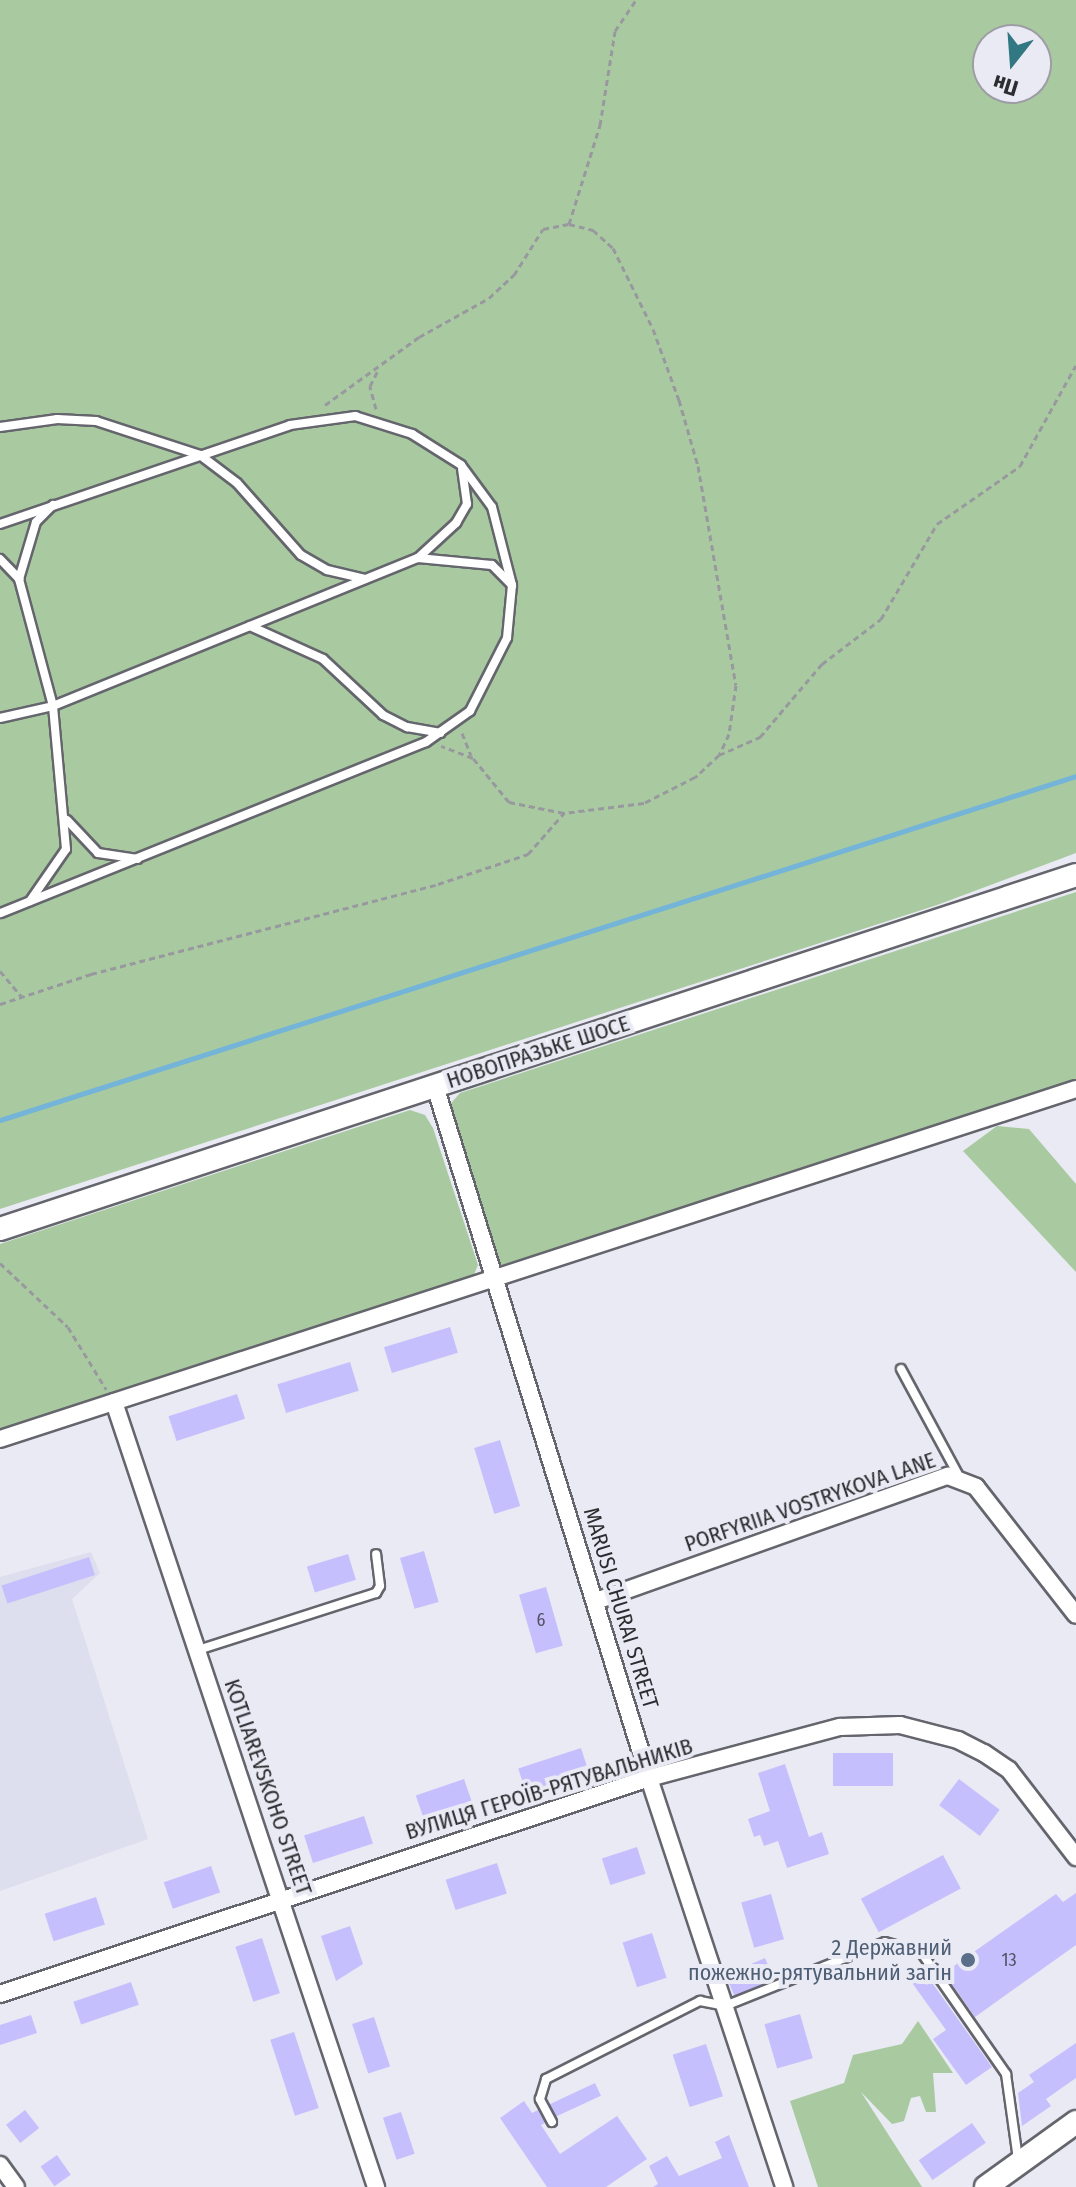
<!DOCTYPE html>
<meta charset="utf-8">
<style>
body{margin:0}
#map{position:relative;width:1076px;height:2187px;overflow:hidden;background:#e9eaf3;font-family:"Fira Sans Condensed",sans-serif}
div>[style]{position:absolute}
.built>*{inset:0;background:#dddeee}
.green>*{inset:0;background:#a9caa0}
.stream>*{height:5px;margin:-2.5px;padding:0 2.5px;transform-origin:2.5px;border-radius:2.5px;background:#73b4d8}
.building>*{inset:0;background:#c5c0fd;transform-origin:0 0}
.path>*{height:3px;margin-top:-1.5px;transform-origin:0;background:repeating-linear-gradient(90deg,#98999f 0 6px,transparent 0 10px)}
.roads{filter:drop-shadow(2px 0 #65656d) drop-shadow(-2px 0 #65656d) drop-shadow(0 2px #65656d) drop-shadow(0 -2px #65656d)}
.lane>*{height:8px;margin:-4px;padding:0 4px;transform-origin:4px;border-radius:4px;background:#fff}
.street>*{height:16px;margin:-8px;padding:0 8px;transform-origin:8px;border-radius:8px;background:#fff}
.secondary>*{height:22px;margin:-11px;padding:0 11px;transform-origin:11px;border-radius:11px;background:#fff}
.dots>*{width:22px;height:22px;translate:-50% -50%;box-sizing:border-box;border:4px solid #e9eaf3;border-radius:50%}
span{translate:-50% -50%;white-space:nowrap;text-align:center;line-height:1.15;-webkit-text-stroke:8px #e9eaf3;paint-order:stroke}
.number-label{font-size:18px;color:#525263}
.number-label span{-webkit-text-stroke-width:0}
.street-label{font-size:22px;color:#2c2d30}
.service-label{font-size:22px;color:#4e5e75}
.right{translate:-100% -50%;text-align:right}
.north{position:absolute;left:972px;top:24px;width:80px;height:80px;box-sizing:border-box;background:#e9eaf3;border:2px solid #9d9ea5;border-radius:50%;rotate:197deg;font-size:22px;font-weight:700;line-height:32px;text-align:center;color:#2c2d30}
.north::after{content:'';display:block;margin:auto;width:28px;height:36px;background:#317883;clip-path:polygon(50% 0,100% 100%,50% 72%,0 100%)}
</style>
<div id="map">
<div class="built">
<div style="clip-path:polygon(91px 1552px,100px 1573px,72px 1599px,148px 1839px,0 1891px,0 1577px)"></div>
</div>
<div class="green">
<div style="clip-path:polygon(evenodd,0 0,1076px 0,1076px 853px,937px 905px,0 1209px,0 0,988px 40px,1036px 40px,1036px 88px,988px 88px,988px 40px)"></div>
<div style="clip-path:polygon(1076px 892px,1076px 1083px,499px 1266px,446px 1109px,460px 1093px)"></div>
<div style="clip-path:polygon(410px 1110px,425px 1115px,433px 1128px,478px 1265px,472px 1279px,0 1433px,0 1244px)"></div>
<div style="clip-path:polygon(997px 1126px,1029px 1129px,1076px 1184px,1076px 1272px,963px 1151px)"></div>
<div style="clip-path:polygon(918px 2021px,953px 2073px,933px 2073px,936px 2112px,926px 2112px,920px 2096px,911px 2098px,904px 2121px,892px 2124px,861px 2092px,922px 2187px,818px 2187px,790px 2101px,844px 2083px,853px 2055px,902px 2044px)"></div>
</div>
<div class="stream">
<div style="left:0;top:1120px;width:1130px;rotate:-17.73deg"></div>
</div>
<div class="building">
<div style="left:450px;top:1327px;width:27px;height:69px;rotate:73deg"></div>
<div style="left:350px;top:1362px;width:30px;height:76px;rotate:73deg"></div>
<div style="left:237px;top:1394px;width:26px;height:72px;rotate:72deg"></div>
<div style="left:500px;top:1440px;width:69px;height:27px;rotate:73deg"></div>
<div style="left:424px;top:1551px;width:53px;height:25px;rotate:74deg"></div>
<div style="left:348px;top:1554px;width:27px;height:43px;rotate:73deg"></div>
<div style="left:89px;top:1557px;width:19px;height:92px;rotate:72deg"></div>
<div style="left:546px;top:1587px;width:61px;height:28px;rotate:74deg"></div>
<div style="left:581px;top:1748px;width:28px;height:66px;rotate:72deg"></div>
<div style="left:833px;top:1753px;width:60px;height:33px"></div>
<div style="clip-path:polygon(785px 1764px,809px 1837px,822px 1832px,829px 1854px,787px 1868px,778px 1841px,764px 1846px,760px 1835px,754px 1837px,748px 1819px,770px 1811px,758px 1773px)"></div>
<div style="left:464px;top:1779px;width:28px;height:51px;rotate:71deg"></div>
<div style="left:959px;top:1779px;width:51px;height:33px;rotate:37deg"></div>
<div style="left:364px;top:1816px;width:29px;height:63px;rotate:72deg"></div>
<div style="left:637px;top:1847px;width:28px;height:37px;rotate:72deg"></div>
<div style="left:943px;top:1855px;width:38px;height:93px;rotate:62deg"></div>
<div style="left:497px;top:1863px;width:32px;height:54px;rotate:72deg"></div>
<div style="left:211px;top:1866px;width:28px;height:50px;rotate:71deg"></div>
<div style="clip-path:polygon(1076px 1893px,1076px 1945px,975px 2017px,944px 1973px,1056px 1894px,1063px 1902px)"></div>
<div style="left:771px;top:1894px;width:47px;height:31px;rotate:74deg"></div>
<div style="left:96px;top:1897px;width:29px;height:54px;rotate:72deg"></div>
<div style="clip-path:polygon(350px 1926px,363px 1964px,336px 1981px,321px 1936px)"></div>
<div style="left:652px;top:1933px;width:47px;height:31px;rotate:72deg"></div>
<div style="left:262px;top:1938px;width:58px;height:28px;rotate:72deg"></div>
<div style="left:765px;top:1958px;width:23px;height:43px;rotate:67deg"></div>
<div style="clip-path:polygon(923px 1970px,992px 2067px,966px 2085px,933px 2039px,946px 2030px,910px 1980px)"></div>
<div style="left:131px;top:1982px;width:24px;height:61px;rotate:71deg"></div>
<div style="left:800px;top:2014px;width:46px;height:37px;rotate:74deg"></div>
<div style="clip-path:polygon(31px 2015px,37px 2033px,0 2045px,0 2025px)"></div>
<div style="left:374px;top:2017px;width:52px;height:23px;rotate:72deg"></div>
<div style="left:294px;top:2032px;width:80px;height:25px;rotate:72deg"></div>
<div style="clip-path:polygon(1076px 2043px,1076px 2078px,1046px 2099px,1051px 2106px,1022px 2126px,1018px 2093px,1034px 2082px,1029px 2075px)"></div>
<div style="left:706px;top:2044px;width:55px;height:35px;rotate:72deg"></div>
<div style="left:595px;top:2083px;width:14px;height:50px;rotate:65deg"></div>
<div style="clip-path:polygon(524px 2101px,532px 2113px,538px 2110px,545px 2123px,541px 2125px,560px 2154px,617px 2116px,647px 2159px,606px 2187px,547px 2187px,500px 2118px)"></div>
<div style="left:25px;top:2110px;width:23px;height:24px;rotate:52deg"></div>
<div style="left:401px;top:2112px;width:44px;height:19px;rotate:72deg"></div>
<div style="left:972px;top:2123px;width:24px;height:65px;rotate:55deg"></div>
<div style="clip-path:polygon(729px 2135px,749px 2187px,653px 2187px,658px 2184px,649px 2166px,667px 2156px,679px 2176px,722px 2158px,715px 2142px)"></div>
<div style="left:57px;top:2155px;width:24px;height:20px;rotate:55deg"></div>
</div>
<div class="path">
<div style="left:569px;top:224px;width:104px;rotate:-72.6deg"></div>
<div style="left:600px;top:125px;width:95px;rotate:-80.9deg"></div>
<div style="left:615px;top:31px;width:37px;rotate:-56deg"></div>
<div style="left:325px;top:405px;width:116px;rotate:-35.9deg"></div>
<div style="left:419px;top:337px;width:80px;rotate:-29.1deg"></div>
<div style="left:489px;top:298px;width:34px;rotate:-43deg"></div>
<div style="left:514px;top:275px;width:54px;rotate:-57.8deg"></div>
<div style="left:543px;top:229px;width:26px;rotate:-11deg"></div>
<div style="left:569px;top:224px;width:25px;rotate:14deg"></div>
<div style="left:593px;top:230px;width:27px;rotate:42deg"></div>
<div style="left:613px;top:248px;width:90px;rotate:63.7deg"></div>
<div style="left:653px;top:329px;width:76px;rotate:69.9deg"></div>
<div style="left:679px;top:400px;width:69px;rotate:73.9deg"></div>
<div style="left:698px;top:466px;width:222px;rotate:80.2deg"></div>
<div style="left:736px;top:685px;width:49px;rotate:98.1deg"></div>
<div style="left:729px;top:734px;width:23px;rotate:115deg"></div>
<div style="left:719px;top:755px;width:33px;rotate:137deg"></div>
<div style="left:695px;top:777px;width:57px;rotate:153deg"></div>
<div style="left:644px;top:803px;width:81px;rotate:172.9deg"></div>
<div style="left:564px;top:813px;width:56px;rotate:-168.7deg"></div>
<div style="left:509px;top:802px;width:57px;rotate:-129.3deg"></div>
<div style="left:473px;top:758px;width:34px;rotate:-159deg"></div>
<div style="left:376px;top:409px;width:24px;rotate:-105deg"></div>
<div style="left:370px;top:386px;width:16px;rotate:-63deg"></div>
<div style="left:462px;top:733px;width:24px;rotate:68deg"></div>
<div style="left:719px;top:755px;width:45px;rotate:-23.7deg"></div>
<div style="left:760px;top:737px;width:96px;rotate:-49.7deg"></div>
<div style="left:822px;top:664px;width:74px;rotate:-37.3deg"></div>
<div style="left:881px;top:619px;width:110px;rotate:-59.5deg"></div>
<div style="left:937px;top:524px;width:101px;rotate:-34.9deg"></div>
<div style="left:1020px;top:466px;width:115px;rotate:-61deg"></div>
<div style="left:0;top:971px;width:34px;rotate:50deg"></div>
<div style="left:0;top:1004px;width:96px;rotate:-18.2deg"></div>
<div style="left:91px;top:974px;width:358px;rotate:-14.5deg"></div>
<div style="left:438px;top:884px;width:95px;rotate:-18.4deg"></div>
<div style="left:528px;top:854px;width:55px;rotate:-48.7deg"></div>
<div style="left:0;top:1263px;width:93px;rotate:43.3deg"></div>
<div style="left:68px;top:1327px;width:73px;rotate:58.5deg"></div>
</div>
<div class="roads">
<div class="lane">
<div style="left:0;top:427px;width:58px;rotate:-8deg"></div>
<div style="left:57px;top:419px;width:39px;rotate:3deg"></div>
<div style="left:96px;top:421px;width:109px;rotate:18.1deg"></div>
<div style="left:200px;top:455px;width:46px;rotate:37.1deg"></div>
<div style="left:237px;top:483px;width:96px;rotate:48.4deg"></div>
<div style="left:301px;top:555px;width:30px;rotate:30deg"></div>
<div style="left:327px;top:570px;width:39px;rotate:13deg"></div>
<div style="left:0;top:524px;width:306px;rotate:-18.8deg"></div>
<div style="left:290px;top:425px;width:66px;rotate:-7.9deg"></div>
<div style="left:355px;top:416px;width:60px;rotate:17.5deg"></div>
<div style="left:412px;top:434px;width:58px;rotate:32.3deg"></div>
<div style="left:461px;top:465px;width:52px;rotate:53.6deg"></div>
<div style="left:492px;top:507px;width:81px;rotate:75.6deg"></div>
<div style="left:512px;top:585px;width:53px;rotate:95.4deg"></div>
<div style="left:507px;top:638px;width:82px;rotate:116.9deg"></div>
<div style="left:470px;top:711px;width:54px;rotate:144.8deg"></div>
<div style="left:426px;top:742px;width:459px;rotate:158.1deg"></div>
<div style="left:418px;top:558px;width:74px;rotate:5.4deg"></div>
<div style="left:492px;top:565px;width:28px;rotate:45deg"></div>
<div style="left:0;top:559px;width:28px;rotate:46deg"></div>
<div style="left:250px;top:626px;width:80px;rotate:24.3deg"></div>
<div style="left:323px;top:659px;width:82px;rotate:43deg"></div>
<div style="left:383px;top:715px;width:27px;rotate:27deg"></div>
<div style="left:407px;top:727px;width:34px;rotate:10deg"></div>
<div style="left:0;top:718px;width:54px;rotate:-12.8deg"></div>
<div style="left:53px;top:706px;width:394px;rotate:-22.1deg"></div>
<div style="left:418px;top:558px;width:52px;rotate:-42.6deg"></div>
<div style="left:456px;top:523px;width:22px;rotate:-60deg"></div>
<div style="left:467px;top:504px;width:35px;rotate:-98deg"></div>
<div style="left:67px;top:820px;width:45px;rotate:46.8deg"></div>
<div style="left:98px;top:853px;width:40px;rotate:8.5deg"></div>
<div style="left:30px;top:901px;width:63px;rotate:-55.3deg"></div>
<div style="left:66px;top:849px;width:144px;rotate:-95.2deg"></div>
<div style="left:53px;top:706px;width:131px;rotate:-105deg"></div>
<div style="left:19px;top:579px;width:59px;rotate:-73.4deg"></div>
<div style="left:36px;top:522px;width:24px;rotate:-45deg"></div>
<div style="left:901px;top:1369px;width:124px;rotate:61.6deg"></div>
<div style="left:198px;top:1650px;width:187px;rotate:-17.8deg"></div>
<div style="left:376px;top:1593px;width:8px;rotate:-60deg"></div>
<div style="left:380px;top:1586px;width:32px;rotate:-97deg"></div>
<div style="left:552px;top:2122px;width:26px;rotate:-118deg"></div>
<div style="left:540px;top:2099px;width:21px;rotate:-73deg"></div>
<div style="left:546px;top:2079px;width:173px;rotate:-26.9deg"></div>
<div style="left:700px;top:2001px;width:25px;rotate:11deg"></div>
<div style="left:725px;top:2006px;width:172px;rotate:-21.8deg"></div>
<div style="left:885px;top:1942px;width:37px;rotate:16deg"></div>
<div style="left:921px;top:1952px;width:149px;rotate:55.1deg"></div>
<div style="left:1006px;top:2074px;width:86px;rotate:82deg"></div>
</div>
<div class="street">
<div style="left:435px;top:1086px;width:724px;rotate:72.82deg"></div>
<div style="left:649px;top:1778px;width:431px;rotate:71.7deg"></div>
<div style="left:114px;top:1402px;width:828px;rotate:71.54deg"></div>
<div style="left:0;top:1439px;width:1131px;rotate:-18.02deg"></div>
<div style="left:596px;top:1601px;width:374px;rotate:-19.6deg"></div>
<div style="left:948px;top:1476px;width:30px;rotate:21deg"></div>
<div style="left:976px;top:1487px;width:162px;rotate:52deg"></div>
<div style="left:0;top:1994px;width:684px;rotate:-18.41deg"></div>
<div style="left:649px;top:1778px;width:198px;rotate:-15deg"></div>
<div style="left:840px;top:1727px;width:60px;rotate:-1.9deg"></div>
<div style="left:900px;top:1725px;width:60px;rotate:14.5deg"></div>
<div style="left:958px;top:1740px;width:29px;rotate:27deg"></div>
<div style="left:984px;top:1753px;width:30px;rotate:34deg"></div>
<div style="left:1009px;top:1770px;width:110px;rotate:52.4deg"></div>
<div style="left:0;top:2165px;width:27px;rotate:54deg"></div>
</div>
<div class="secondary">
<div style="left:0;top:1229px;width:1133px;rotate:-18.21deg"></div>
<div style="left:986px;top:2187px;width:111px;rotate:-35.8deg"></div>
</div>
</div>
<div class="dots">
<div style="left:968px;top:1960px;background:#5c6f8a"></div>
</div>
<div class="number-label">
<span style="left:541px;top:1620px">6</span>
<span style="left:1009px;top:1960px">13</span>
</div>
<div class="street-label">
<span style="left:538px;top:1052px;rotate:-18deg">НОВОПРАЗЬКЕ ШОСЕ</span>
<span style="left:810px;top:1502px;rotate:-19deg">PORFYRIIA VOSTRYKOVA LANE</span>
<span style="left:621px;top:1608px;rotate:73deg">MARUSI CHURAI STREET</span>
<span style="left:268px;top:1787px;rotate:71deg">KOTLIAREVSKOHO STREET</span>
<span style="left:549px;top:1789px;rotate:-17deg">ВУЛИЦЯ ГЕРОЇВ-РЯТУВАЛЬНИКІВ</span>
</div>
<div class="service-label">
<span class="right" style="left:952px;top:1960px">2 Державний<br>пожежно-рятувальний загін</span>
</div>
<div class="north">Пн</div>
</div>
